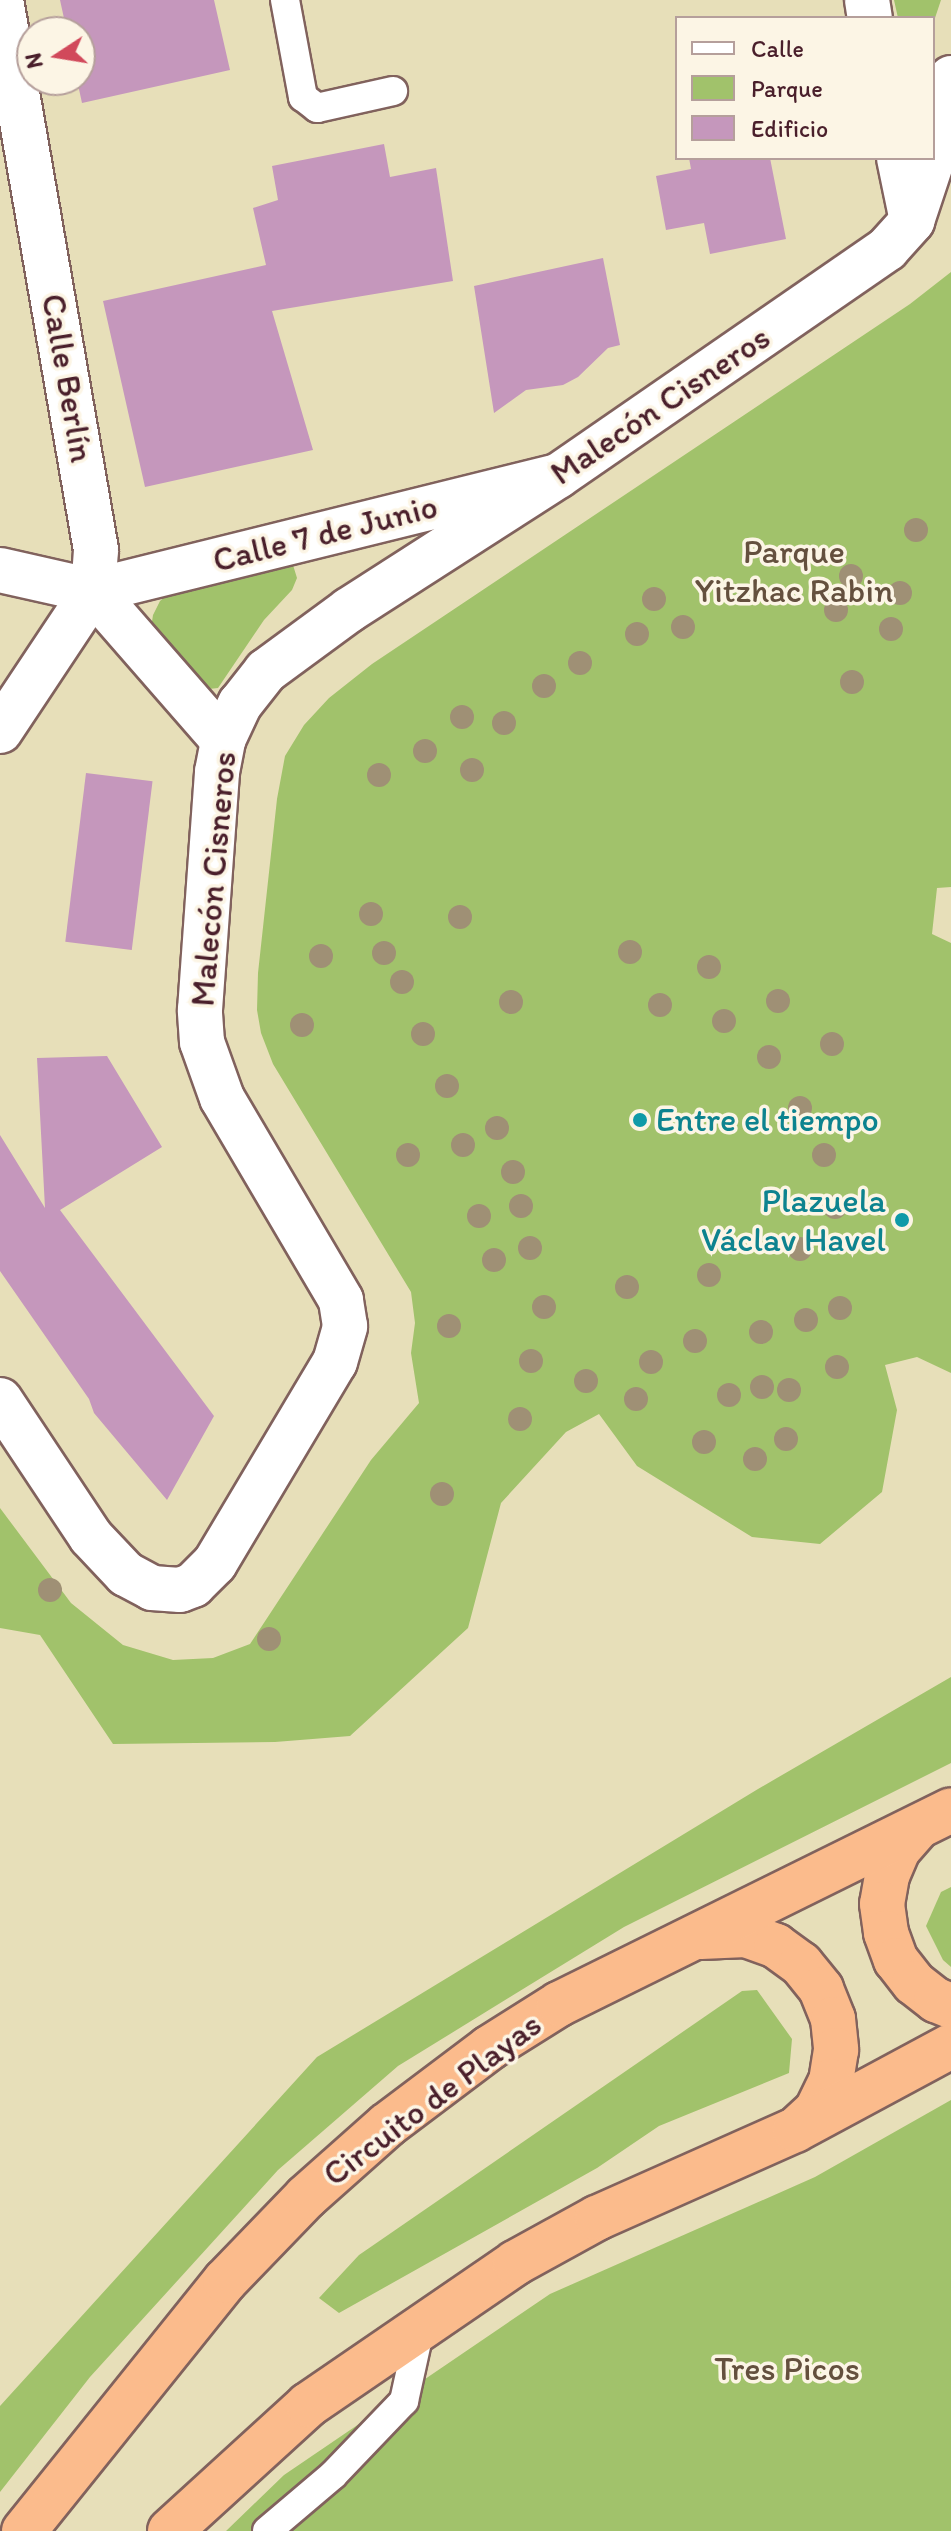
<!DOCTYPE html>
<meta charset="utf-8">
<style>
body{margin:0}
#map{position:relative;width:951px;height:2531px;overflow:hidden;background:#e7dfb9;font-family:Itim,sans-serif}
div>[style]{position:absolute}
.green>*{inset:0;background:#a1c26b}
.building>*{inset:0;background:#c597bc;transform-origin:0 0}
.roads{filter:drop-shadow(2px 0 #81625d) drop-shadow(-2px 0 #81625d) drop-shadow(0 2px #81625d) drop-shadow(0 -2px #81625d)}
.service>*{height:28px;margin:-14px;padding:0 14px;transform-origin:14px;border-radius:14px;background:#fff}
.minor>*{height:44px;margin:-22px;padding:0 22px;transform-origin:22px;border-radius:22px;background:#fff}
.tertiary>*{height:44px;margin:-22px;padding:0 22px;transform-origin:22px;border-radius:22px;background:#fff}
.trunk>*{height:44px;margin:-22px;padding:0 22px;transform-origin:22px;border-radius:22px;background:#fbbb8c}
.trees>*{width:24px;height:24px;margin:-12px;border-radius:50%;background:#9f9075}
.dots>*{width:22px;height:22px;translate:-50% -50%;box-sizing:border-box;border:4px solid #fcf5e5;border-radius:50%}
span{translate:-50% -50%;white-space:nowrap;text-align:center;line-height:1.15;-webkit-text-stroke:7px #fcf5e5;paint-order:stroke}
.street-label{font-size:34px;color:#4a1f2b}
.park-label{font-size:34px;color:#64503e}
.culture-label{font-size:34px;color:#0d838f}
.left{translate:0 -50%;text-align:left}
.right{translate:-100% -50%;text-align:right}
.legend{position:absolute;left:675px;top:16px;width:260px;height:144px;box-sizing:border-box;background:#fcf5e5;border:2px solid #b59f9b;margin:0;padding:10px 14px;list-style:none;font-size:24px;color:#4a1f2b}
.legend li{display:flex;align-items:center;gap:16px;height:40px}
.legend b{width:40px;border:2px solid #b59f9b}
.north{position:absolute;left:16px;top:16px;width:80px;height:80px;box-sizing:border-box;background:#fcf5e5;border:2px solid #b59f9b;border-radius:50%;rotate:258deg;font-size:22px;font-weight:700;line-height:32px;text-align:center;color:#4a1f2b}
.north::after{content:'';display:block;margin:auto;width:28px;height:36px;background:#d1495b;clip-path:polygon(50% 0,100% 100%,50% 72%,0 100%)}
</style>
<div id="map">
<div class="green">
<div style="clip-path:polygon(894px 0,941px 0,933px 24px,933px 18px,898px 18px)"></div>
<div style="clip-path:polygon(951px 272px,951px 887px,937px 888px,932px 934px,951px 943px,951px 1373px,917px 1357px,885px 1365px,897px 1410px,882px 1492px,820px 1544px,752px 1537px,637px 1466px,599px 1414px,566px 1432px,501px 1503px,468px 1628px,350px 1736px,275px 1742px,113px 1744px,40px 1635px,0 1628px,0 1508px,71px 1603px,123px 1645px,173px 1660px,213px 1658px,250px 1644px,371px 1460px,419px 1403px,411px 1353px,415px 1323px,411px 1292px,273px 1064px,261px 1033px,257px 1010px,258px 973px,277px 799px,285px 756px,304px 725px,329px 698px,372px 664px,910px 304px)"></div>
<div style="clip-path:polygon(280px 563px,293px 565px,297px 578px,292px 590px,264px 620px,218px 688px,209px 689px,198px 683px,151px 628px,153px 615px,160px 601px,173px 590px)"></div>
<div style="clip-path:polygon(951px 1677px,951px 1763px,624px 1927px,398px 2066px,278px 2170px,90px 2377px,0 2492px,0 2406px,317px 2057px,758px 1789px)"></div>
<div style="clip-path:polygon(951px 1887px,951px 1967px,943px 1960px,926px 1926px,941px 1892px)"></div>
<div style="clip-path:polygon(757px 1990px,792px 2039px,789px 2073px,659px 2126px,597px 2168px,339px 2313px,319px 2298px,359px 2255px,742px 1991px)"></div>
<div style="clip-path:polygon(951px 2100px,951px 2531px,226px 2531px,284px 2475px,550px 2294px,815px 2177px)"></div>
</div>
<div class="building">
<div style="clip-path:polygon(60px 0,214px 0,230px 70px,82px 103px,77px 80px,80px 32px,67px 32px)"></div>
<div style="clip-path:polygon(384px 144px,390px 177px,436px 168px,453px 281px,272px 311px,313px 450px,145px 487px,103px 301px,266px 265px,253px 208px,278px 200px,272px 166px)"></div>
<div style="clip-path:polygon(689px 158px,770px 158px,786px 239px,710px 254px,704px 223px,666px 230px,656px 176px,691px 169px)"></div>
<div style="clip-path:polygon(603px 258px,620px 345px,608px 348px,578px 377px,563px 385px,526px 390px,494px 413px,474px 286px)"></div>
<div style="left:86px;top:773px;width:67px;height:170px;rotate:7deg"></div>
<div style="clip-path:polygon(107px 1056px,162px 1147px,60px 1210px,214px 1416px,167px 1500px,94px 1413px,89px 1399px,0 1271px,0 1135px,45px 1208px,37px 1058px)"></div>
</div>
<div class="roads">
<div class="service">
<div style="left:285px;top:0;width:99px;rotate:79.5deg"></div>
<div style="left:303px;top:97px;width:18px;rotate:38deg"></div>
<div style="left:317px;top:108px;width:78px;rotate:-12.6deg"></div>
<div style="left:267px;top:2531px;width:87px;rotate:-40.3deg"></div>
<div style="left:333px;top:2475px;width:103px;rotate:-46.2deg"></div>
<div style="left:404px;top:2401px;width:79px;rotate:-77.6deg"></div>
</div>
<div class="minor">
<div style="left:867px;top:0;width:18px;rotate:81deg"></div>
<div style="left:899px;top:158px;width:64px;rotate:78.3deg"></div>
<div style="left:0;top:570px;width:95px;rotate:12.7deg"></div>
<div style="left:93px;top:591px;width:473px;rotate:-13.9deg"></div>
<div style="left:93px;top:591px;width:198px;rotate:48.9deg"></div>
<div style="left:0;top:731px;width:168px;rotate:-56.4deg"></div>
<div style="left:93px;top:591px;width:41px;rotate:-85.8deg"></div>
<div style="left:96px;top:550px;width:558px;rotate:-99.8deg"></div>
</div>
<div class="tertiary">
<div style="left:933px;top:158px;width:82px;rotate:-77.3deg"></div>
<div style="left:0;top:1400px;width:164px;rotate:56.4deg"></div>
<div style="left:91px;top:1537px;width:51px;rotate:46.6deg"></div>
<div style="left:126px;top:1574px;width:30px;rotate:28deg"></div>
<div style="left:152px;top:1588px;width:28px;rotate:4deg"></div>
<div style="left:180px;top:1590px;width:14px;rotate:-21deg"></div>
<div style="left:193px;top:1585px;width:31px;rotate:-45deg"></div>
<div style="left:215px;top:1563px;width:234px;rotate:-59.2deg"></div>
<div style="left:335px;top:1362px;width:37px;rotate:-74deg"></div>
<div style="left:345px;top:1326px;width:26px;rotate:-99deg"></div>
<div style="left:341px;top:1300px;width:234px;rotate:-120.5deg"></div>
<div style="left:222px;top:1098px;width:59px;rotate:-109.7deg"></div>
<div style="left:202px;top:1042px;width:32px;rotate:-94deg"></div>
<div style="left:200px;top:1010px;width:239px;rotate:-85.9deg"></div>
<div style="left:217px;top:772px;width:33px;rotate:-79deg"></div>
<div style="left:223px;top:740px;width:40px;rotate:-65deg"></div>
<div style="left:240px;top:704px;width:42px;rotate:-51.8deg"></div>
<div style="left:266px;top:671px;width:103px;rotate:-36.3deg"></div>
<div style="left:349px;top:610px;width:248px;rotate:-32.7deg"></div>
<div style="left:558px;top:476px;width:400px;rotate:-34.6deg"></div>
<div style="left:887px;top:249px;width:38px;rotate:-48deg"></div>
<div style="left:912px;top:221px;width:66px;rotate:-71.6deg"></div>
</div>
<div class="trunk">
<div style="left:917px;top:1828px;width:29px;rotate:131deg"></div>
<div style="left:898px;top:1850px;width:28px;rotate:113deg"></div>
<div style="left:887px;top:1876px;width:28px;rotate:100deg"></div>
<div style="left:882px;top:1904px;width:29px;rotate:82deg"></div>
<div style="left:886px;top:1933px;width:29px;rotate:70deg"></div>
<div style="left:896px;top:1960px;width:29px;rotate:52deg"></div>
<div style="left:914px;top:1983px;width:28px;rotate:38deg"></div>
<div style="left:936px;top:2000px;width:16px;rotate:22deg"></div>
<div style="left:701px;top:1937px;width:45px;rotate:-2.5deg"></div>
<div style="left:746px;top:1935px;width:32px;rotate:20deg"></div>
<div style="left:776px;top:1946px;width:31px;rotate:36deg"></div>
<div style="left:801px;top:1964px;width:32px;rotate:51deg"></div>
<div style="left:821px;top:1989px;width:32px;rotate:68deg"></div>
<div style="left:833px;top:2019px;width:31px;rotate:84deg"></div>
<div style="left:836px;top:2050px;width:31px;rotate:99deg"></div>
<div style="left:831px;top:2081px;width:32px;rotate:116deg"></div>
<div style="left:817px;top:2110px;width:23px;rotate:137deg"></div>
<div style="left:24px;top:2531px;width:321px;rotate:-51.2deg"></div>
<div style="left:225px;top:2281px;width:117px;rotate:-46deg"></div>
<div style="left:306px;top:2197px;width:108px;rotate:-41.6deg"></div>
<div style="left:387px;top:2125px;width:128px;rotate:-37deg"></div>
<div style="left:489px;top:2048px;width:83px;rotate:-32.2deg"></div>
<div style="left:559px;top:2004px;width:437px;rotate:-26.3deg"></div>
<div style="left:170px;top:2531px;width:187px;rotate:-42.4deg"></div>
<div style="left:308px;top:2405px;width:251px;rotate:-34.4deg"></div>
<div style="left:515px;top:2263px;width:94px;rotate:-28.8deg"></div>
<div style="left:597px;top:2218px;width:217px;rotate:-24deg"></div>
<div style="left:795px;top:2130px;width:177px;rotate:-28.3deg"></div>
</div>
</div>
<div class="trees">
<div style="left:916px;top:530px"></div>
<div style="left:851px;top:576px"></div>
<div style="left:900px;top:593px"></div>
<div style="left:654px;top:599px"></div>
<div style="left:836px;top:610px"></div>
<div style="left:683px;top:627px"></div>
<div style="left:891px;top:629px"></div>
<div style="left:637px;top:634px"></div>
<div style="left:580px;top:663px"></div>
<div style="left:852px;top:682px"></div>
<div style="left:544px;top:686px"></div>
<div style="left:462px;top:717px"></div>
<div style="left:504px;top:723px"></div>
<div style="left:425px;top:751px"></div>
<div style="left:472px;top:770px"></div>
<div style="left:379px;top:775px"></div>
<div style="left:371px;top:914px"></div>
<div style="left:460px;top:917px"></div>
<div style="left:630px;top:952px"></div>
<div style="left:384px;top:953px"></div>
<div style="left:321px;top:956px"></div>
<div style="left:709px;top:967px"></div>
<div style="left:402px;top:982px"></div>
<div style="left:778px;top:1001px"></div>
<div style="left:511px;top:1002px"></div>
<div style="left:660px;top:1005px"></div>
<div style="left:724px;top:1021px"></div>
<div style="left:302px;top:1025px"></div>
<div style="left:423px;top:1034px"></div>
<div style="left:832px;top:1044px"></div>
<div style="left:769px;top:1057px"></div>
<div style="left:447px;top:1086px"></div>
<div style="left:800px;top:1108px"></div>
<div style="left:497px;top:1128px"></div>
<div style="left:463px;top:1145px"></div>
<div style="left:408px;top:1155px"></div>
<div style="left:824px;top:1155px"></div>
<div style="left:513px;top:1172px"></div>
<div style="left:521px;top:1206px"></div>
<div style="left:835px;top:1207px"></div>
<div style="left:479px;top:1216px"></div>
<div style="left:530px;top:1248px"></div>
<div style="left:800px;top:1249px"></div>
<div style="left:494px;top:1260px"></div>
<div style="left:709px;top:1275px"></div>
<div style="left:627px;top:1287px"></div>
<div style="left:544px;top:1307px"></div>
<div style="left:840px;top:1308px"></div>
<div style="left:806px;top:1320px"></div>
<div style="left:449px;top:1326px"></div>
<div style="left:761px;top:1332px"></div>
<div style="left:695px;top:1341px"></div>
<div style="left:531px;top:1361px"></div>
<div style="left:651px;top:1362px"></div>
<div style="left:837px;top:1367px"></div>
<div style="left:586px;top:1381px"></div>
<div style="left:762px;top:1387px"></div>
<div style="left:789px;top:1390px"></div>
<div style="left:729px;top:1395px"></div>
<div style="left:636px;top:1399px"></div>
<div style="left:520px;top:1419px"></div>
<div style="left:786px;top:1439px"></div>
<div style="left:704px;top:1442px"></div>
<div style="left:755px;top:1459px"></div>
<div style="left:442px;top:1494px"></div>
<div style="left:50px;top:1590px"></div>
<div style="left:269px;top:1639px"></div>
</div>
<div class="dots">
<div style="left:640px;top:1120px;background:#0f9aa8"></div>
<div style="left:902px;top:1220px;background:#0f9aa8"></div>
</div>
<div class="street-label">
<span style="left:68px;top:378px;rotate:80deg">Calle Berlín</span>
<span style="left:660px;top:405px;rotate:-34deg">Malecón Cisneros</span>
<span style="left:325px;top:533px;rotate:-14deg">Calle 7 de Junio</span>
<span style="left:213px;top:879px;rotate:-85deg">Malecón Cisneros</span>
<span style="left:432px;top:2099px;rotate:-37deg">Circuito de Playas</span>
</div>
<div class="park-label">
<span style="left:794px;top:571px">Parque<br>Yitzhac Rabin</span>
<span style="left:787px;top:2369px">Tres Picos</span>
</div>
<div class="culture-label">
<span class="left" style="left:656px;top:1120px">Entre el tiempo</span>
<span class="right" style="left:886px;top:1220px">Plazuela<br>Václav Havel</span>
</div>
<ul class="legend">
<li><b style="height:10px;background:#fff"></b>Calle</li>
<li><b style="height:22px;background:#a1c26b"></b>Parque</li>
<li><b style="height:22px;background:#c597bc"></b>Edificio</li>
</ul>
<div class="north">N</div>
</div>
